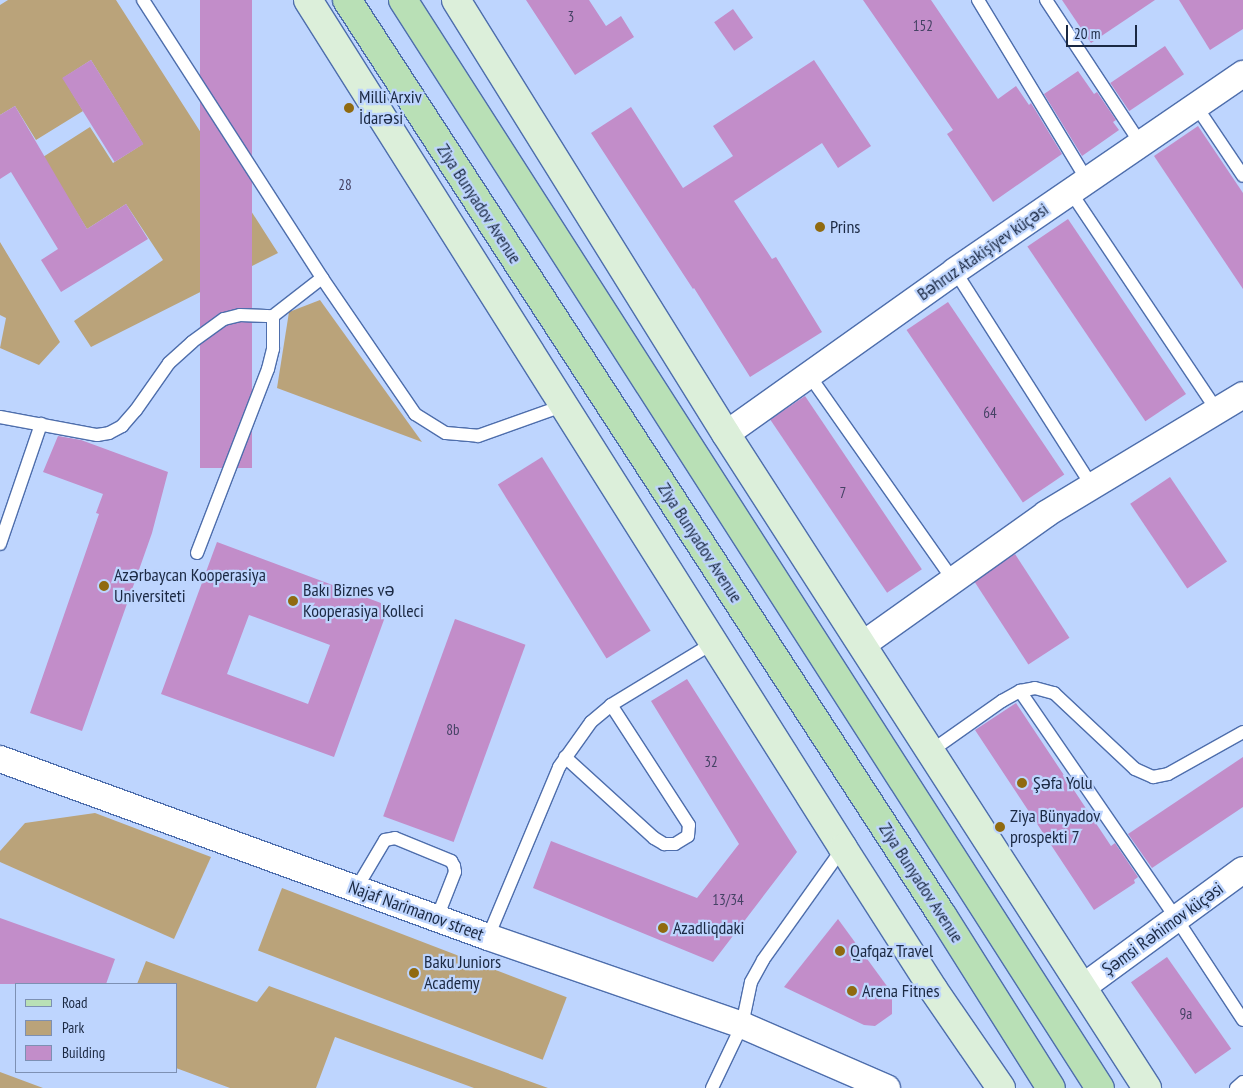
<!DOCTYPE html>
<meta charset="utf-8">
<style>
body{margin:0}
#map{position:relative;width:1243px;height:1088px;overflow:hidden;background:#bed5fe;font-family:"PT Sans Narrow",sans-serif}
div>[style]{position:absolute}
.green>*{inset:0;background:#baa37a;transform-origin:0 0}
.building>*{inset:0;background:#c28dc9;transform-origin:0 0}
.roads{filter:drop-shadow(1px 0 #4e6eac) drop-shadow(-1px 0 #4e6eac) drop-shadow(0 1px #4e6eac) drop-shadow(0 -1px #4e6eac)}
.lane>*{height:12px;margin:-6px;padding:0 6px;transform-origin:6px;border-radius:6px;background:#fff}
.street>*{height:26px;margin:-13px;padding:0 13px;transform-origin:13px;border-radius:13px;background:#fff}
.secondary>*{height:28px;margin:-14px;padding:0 14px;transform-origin:14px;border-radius:14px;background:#dcefda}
.primary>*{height:28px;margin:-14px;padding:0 14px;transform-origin:14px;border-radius:14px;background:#b9e0b6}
.dots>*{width:14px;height:14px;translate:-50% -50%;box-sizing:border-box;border:2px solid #bed5fe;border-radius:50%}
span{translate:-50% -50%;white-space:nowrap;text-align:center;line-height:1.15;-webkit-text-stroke:4.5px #bed5fe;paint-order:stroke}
.number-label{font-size:15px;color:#454264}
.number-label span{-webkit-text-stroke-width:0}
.poi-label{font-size:18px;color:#1b2943}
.left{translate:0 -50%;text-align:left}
.street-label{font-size:18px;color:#1b2943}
.legend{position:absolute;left:15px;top:983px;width:162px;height:90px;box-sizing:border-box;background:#bed5fe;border:1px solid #7d90b3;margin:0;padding:6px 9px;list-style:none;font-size:15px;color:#1b2943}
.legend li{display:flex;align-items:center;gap:10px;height:25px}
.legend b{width:25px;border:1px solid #7d90b3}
.scale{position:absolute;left:1066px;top:25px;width:71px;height:22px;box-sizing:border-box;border:2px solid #1b2943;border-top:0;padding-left:6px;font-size:15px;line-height:18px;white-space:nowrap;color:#1b2943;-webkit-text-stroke:4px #bed5fe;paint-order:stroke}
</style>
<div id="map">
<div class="green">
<div style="clip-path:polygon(8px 0,116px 0,278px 253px,91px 347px,74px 321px,163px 260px,126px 204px,87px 229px,43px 157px,90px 127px,113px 163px,143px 144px,91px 60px,63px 78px,83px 111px,36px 140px,15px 106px,0 115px,0 5px)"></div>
<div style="clip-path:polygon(0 242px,60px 342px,39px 365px,0 348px,6px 318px,0 315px)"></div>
<div style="clip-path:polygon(320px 300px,422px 442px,277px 388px,289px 312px)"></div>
<div style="clip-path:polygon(95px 813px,211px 857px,174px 939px,0 862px,0 851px,25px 823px)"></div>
<div style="left:282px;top:888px;width:305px;height:67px;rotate:21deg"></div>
<div style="clip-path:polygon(146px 961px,257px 1002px,269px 986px,548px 1088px,474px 1088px,335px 1037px,316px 1088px,230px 1088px,176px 1068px,176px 984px,137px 984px)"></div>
<div style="clip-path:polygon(0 1072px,43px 1088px,0 1088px)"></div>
</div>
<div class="building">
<div style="left:200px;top:0;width:52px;height:468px"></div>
<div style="clip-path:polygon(526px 0,589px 0,606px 26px,621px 16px,634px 37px,575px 75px)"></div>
<div style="clip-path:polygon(863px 0,931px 0,998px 99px,1016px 86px,1029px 105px,1031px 103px,1062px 154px,993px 202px,947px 134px,953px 130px)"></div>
<div style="clip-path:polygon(1062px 0,1155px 0,1091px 43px)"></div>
<div style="clip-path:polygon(1179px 0,1243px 0,1243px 29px,1210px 50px)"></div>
<div style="left:733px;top:9px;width:35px;height:23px;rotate:55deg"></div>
<div style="left:1165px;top:46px;width:34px;height:66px;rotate:56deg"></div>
<div style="left:91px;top:60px;width:99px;height:34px;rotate:58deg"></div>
<div style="clip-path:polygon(814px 60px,871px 146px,838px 168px,822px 143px,734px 201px,772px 259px,776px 257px,822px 332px,750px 377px,694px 288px,693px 289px,591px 133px,631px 107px,683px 188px,733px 156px,713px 126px)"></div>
<div style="clip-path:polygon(1078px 71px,1094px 94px,1097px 92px,1116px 120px,1113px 122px,1119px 130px,1082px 156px,1044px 94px)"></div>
<div style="clip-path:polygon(15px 106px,87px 229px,126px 204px,148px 239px,61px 292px,41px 260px,58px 249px,11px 172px,0 179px,0 115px)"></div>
<div style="clip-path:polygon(1198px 126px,1243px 193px,1243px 289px,1154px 156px)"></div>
<div style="left:1068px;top:219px;width:211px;height:49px;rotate:56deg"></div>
<div style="left:948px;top:302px;width:208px;height:50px;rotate:56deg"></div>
<div style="left:805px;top:396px;width:209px;height:42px;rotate:56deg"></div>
<div style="clip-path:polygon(58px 436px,81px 440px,168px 472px,152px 533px,82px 731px,30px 713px,99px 514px,96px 513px,103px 494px,43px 472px)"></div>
<div style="left:542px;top:457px;width:205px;height:52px;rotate:58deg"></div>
<div style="left:1170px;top:477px;width:102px;height:48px;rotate:56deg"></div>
<div style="clip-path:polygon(evenodd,217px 542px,389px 606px,334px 757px,161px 694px,217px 542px,249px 615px,330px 645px,308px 704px,227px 674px,249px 615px)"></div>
<div style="left:1015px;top:554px;width:100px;height:49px;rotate:57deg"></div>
<div style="left:455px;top:619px;width:75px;height:210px;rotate:20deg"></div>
<div style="clip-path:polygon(687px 679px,797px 852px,713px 962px,533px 888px,551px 841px,697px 898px,739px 844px,651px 701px)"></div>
<div style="clip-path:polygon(1016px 703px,1111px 846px,1115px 843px,1138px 877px,1134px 880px,1135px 883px,1094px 910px,975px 730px)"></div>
<div style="clip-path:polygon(1243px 757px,1243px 807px,1152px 868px,1128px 834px)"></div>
<div style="clip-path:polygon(0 918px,115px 959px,106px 984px,0 984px)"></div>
<div style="clip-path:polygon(838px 919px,892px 993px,892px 1014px,875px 1026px,864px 1025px,784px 987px)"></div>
<div style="left:1167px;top:957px;width:112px;height:44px;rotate:55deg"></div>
</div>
<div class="roads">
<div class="lane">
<div style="left:143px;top:0;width:331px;rotate:57.2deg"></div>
<div style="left:322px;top:278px;width:165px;rotate:55.6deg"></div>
<div style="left:415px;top:414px;width:36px;rotate:32deg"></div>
<div style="left:446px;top:433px;width:32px;rotate:5deg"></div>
<div style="left:478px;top:436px;width:92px;rotate:-19.6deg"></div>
<div style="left:978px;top:0;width:210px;rotate:58.8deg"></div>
<div style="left:1046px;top:0;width:173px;rotate:56.6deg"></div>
<div style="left:1196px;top:106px;width:84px;rotate:56.1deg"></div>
<div style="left:1070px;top:191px;width:265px;rotate:56.2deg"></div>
<div style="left:955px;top:271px;width:255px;rotate:57.5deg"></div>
<div style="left:809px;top:375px;width:251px;rotate:54.9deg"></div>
<div style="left:0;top:417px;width:99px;rotate:10.5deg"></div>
<div style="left:97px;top:435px;width:12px;rotate:-9deg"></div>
<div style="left:109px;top:433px;width:15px;rotate:-28deg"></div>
<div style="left:122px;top:426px;width:21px;rotate:-49deg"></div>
<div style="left:136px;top:410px;width:57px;rotate:-54.9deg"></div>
<div style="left:169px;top:363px;width:31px;rotate:-42deg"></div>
<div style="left:192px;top:342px;width:39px;rotate:-36deg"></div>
<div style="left:224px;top:319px;width:16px;rotate:-14deg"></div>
<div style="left:240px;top:315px;width:33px;rotate:2deg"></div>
<div style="left:273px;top:316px;width:62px;rotate:-37.8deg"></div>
<div style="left:0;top:544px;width:127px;rotate:-71.1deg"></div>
<div style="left:197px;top:553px;width:197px;rotate:-68.9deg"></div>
<div style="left:268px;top:369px;width:21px;rotate:-76deg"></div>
<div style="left:273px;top:349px;width:33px;rotate:-90deg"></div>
<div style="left:1020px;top:691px;width:275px;rotate:55.5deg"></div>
<div style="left:1176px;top:918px;width:122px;rotate:56.7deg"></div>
<div style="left:931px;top:751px;width:87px;rotate:-35.2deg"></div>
<div style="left:1002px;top:701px;width:21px;rotate:-29deg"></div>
<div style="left:1020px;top:691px;width:15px;rotate:-11deg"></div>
<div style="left:1035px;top:688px;width:20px;rotate:15deg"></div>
<div style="left:1054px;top:693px;width:111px;rotate:43.2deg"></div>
<div style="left:1135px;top:769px;width:20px;rotate:24deg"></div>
<div style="left:1153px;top:777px;width:15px;rotate:-11deg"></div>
<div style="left:1168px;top:774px;width:86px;rotate:-29.2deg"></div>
<div style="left:565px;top:757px;width:120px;rotate:42.3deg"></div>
<div style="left:654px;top:838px;width:12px;rotate:31deg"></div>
<div style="left:664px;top:844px;width:11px"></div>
<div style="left:675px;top:844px;width:15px;rotate:-32deg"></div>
<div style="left:688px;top:836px;width:11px;rotate:-85deg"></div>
<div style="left:689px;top:825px;width:143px;rotate:-123deg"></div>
<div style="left:356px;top:889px;width:57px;rotate:-59.4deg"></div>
<div style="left:385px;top:840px;width:10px;rotate:-11deg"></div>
<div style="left:395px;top:838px;width:61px;rotate:22.3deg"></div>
<div style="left:451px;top:861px;width:6px;rotate:59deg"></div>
<div style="left:454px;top:866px;width:6px;rotate:81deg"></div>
<div style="left:455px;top:872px;width:49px;rotate:111.4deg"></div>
<div style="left:488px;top:937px;width:184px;rotate:-67.3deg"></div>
<div style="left:559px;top:767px;width:55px;rotate:-54.6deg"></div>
<div style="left:591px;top:722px;width:26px;rotate:-40deg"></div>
<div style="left:611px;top:705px;width:119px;rotate:-31.3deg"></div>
<div style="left:712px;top:1088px;width:70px;rotate:-64.5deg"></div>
<div style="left:742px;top:1025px;width:44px;rotate:-78.2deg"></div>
<div style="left:751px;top:982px;width:25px;rotate:-61deg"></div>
<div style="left:763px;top:960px;width:138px;rotate:-54.5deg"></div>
<div style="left:1236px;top:1088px;width:9px;rotate:-41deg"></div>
</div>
<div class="street">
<div style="left:726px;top:434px;width:281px;rotate:-35.4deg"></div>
<div style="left:955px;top:271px;width:349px;rotate:-34.4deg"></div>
<div style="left:862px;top:645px;width:226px;rotate:-35.4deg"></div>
<div style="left:1046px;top:514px;width:230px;rotate:-31.1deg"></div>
<div style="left:0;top:759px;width:519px;rotate:20.04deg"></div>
<div style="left:488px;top:937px;width:269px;rotate:19.1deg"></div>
<div style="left:742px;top:1025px;width:158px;rotate:23.5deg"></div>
<div style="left:1083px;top:987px;width:198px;rotate:-36.2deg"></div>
</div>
<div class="secondary">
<div style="left:308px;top:0;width:1003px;rotate:57.75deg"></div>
<div style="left:843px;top:848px;width:167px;rotate:57.4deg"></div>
<div style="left:933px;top:989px;width:120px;rotate:55.5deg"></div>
<div style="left:456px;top:0;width:511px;rotate:58.11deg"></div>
<div style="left:726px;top:434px;width:778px;rotate:57.23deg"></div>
</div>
<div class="primary">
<div style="left:347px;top:0;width:1091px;rotate:56.97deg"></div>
<div style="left:942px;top:915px;width:204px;rotate:57.8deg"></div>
<div style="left:403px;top:0;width:1292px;rotate:57.36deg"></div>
</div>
</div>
<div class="dots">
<div style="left:349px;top:108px;background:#906a10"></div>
<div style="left:820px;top:227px;background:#906a10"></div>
<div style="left:104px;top:586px;background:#906a10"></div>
<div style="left:293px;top:601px;background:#906a10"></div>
<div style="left:1022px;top:783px;background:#906a10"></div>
<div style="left:1000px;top:827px;background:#906a10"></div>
<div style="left:663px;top:928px;background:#906a10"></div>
<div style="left:840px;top:951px;background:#906a10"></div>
<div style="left:414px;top:973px;background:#906a10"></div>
<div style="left:852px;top:991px;background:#906a10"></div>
</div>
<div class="number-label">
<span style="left:571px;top:17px">3</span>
<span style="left:923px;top:26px">152</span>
<span style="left:345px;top:185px">28</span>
<span style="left:990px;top:413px">64</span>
<span style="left:843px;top:493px">7</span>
<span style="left:453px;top:730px">8b</span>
<span style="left:711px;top:762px">32</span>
<span style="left:728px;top:900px">13/34</span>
<span style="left:1186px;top:1014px">9а</span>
</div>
<div class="poi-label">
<span class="left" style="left:359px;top:108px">Milli Arxiv<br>İdarəsi</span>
<span class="left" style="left:830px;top:227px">Prins</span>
<span class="left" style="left:114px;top:586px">Azərbaycan Kooperasiya<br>Universiteti</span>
<span class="left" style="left:303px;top:601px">Bakı Biznes və<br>Kooperasiya Kolleci</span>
<span class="left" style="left:1033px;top:783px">Şəfa Yolu</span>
<span class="left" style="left:1010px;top:827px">Ziya Bünyadov<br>prospekti 7</span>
<span class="left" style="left:673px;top:928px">Azadliqdaki</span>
<span class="left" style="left:850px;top:951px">Qafqaz Travel</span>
<span class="left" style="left:424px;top:973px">Baku Juniors<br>Academy</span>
<span class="left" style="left:862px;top:991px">Arena Fitnes</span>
</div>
<div class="street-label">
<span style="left:479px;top:204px;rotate:57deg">Ziya Bunyadov Avenue</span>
<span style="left:983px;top:252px;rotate:-35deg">Bəhruz Atakişiyev küçəsi</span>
<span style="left:700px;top:543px;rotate:57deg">Ziya Bunyadov Avenue</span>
<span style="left:921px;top:883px;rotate:57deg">Ziya Bunyadov Avenue</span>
<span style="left:416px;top:911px;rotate:20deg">Najaf Narimanov street</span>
<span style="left:1163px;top:929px;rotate:-36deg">Şəmsi Rəhimov küçəsi</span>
</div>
<ul class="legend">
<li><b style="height:6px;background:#b9e0b6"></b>Road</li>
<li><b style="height:14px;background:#baa37a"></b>Park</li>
<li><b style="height:14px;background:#c28dc9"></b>Building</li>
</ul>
<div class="scale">20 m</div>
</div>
